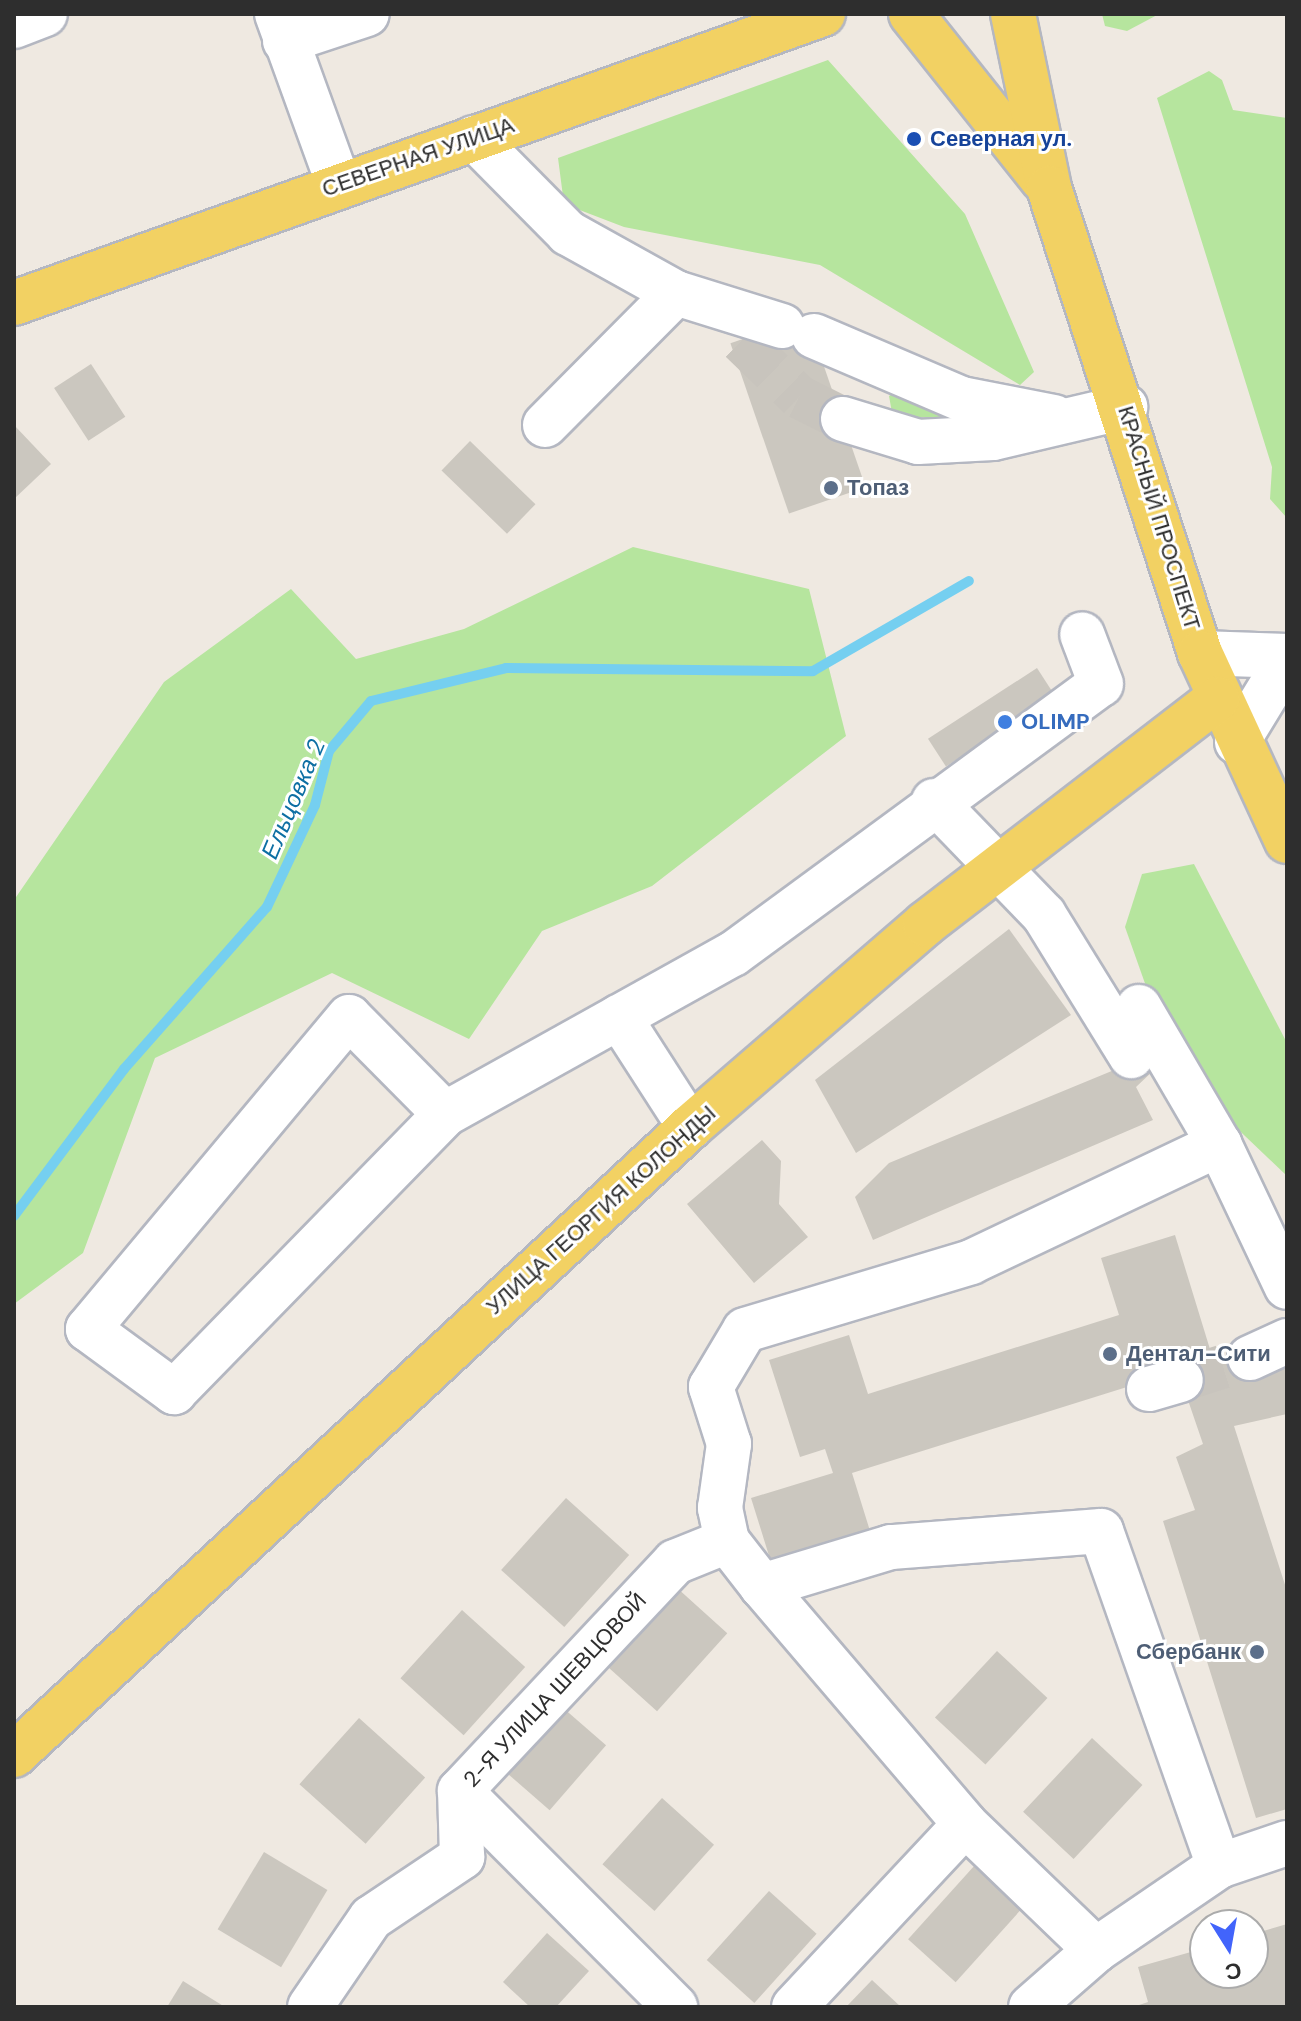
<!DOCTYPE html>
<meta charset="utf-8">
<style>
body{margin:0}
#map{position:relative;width:1301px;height:2021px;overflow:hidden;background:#efe9e1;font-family:"DM Sans",sans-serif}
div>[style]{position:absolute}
.green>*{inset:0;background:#b6e59e}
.stream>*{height:10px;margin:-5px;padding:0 5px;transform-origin:5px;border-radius:5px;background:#75cff0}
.building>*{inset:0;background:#cbc7bf;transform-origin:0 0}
.minor-tunnel>*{height:44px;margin-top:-22px;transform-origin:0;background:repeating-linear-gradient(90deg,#c8c4bd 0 44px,transparent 0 66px)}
.roads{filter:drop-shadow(2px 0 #b4b7c1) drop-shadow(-2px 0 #b4b7c1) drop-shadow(0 2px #b4b7c1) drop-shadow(0 -2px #b4b7c1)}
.minor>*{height:44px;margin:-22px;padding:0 22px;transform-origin:22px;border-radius:22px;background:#fff}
.major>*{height:44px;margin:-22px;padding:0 22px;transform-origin:22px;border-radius:22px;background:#f2d163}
.dots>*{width:22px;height:22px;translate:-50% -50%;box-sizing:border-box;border:4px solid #fff;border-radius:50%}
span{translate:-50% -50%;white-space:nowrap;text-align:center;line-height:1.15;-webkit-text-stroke:6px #fff;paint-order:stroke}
.transit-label{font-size:22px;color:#164399;font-weight:700}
.left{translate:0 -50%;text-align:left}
.street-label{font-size:22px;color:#2e2e2e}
.service-label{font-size:22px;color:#4e5e75;font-weight:700}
.right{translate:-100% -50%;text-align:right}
.shop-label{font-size:22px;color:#366cbe;font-weight:700}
.water-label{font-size:24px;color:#0d6fa3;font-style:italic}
.frame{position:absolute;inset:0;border:16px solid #2e2e2e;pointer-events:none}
.north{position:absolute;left:1189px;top:1909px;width:80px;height:80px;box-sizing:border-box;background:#fff;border:2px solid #ababab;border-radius:50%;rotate:169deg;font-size:22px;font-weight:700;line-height:32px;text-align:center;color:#2e2e2e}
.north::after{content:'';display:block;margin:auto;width:28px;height:36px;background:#4264fb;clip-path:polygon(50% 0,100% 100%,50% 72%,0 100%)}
</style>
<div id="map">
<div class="green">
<div style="clip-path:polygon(1102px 14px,1159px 14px,1127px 31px,1105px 26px)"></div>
<div style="clip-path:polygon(828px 60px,965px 214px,1034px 372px,1020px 385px,820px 265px,624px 227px,564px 204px,558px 158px)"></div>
<div style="clip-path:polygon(1209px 71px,1222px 80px,1233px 110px,1287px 118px,1287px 518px,1270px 499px,1272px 467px,1157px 98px)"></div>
<div style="clip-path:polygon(899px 390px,945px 417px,893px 418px,889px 396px)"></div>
<div style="clip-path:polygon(633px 547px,809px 589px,846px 736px,652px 886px,542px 931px,469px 1039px,332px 973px,155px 1058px,83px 1253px,14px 1304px,14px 900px,164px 682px,291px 589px,356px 659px,464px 629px)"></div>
<div style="clip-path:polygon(1194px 864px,1287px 1043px,1287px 1176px,1223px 1115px,1164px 1037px,1125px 927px,1142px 874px)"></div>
</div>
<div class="stream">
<div style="left:14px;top:1216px;width:184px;rotate:-53.2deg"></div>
<div style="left:124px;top:1069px;width:216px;rotate:-48.6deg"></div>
<div style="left:267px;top:907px;width:113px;rotate:-64.8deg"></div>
<div style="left:315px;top:805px;width:56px;rotate:-75.5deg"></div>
<div style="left:329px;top:751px;width:65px;rotate:-50deg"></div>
<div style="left:371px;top:701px;width:139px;rotate:-13.7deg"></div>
<div style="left:506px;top:668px;width:307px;rotate:0.6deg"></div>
<div style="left:813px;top:671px;width:180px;rotate:-30deg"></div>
</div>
<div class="building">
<div style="left:807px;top:317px;width:180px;height:81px;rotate:71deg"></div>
<div style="left:91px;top:364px;width:63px;height:44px;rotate:57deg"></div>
<div style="clip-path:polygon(14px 425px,51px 464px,14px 499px)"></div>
<div style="left:470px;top:441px;width:91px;height:41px;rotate:44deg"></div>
<div style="left:1037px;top:668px;width:33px;height:130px;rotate:57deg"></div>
<div style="clip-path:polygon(1009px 929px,1071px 1015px,856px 1153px,815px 1080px)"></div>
<div style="clip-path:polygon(1140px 1046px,1155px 1069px,1136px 1087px,1153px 1120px,873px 1240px,855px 1197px,889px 1163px,1119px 1068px)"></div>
<div style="clip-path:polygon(762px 1140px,781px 1161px,779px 1204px,808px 1237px,754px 1283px,687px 1204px)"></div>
<div style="clip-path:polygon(1175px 1235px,1213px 1359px,1247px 1349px,1287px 1358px,1287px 1414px,1234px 1426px,1287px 1591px,1287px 1809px,1256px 1818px,1163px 1521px,1195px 1510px,1176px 1457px,1203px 1444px,1178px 1371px,852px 1473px,875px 1547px,776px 1578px,751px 1498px,833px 1473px,825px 1449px,800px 1457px,769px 1360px,849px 1335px,868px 1394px,1119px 1315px,1101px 1258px)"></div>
<div style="left:566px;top:1498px;width:85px;height:97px;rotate:42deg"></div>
<div style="left:676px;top:1587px;width:69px;height:105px;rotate:42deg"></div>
<div style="left:462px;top:1610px;width:85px;height:92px;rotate:42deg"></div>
<div style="left:997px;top:1651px;width:69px;height:91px;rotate:43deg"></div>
<div style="left:554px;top:1700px;width:69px;height:86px;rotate:41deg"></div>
<div style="left:359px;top:1718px;width:89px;height:89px;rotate:42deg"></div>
<div style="left:1092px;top:1738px;width:69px;height:101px;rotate:43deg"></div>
<div style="left:662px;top:1798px;width:70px;height:89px;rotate:42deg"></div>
<div style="left:264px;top:1852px;width:74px;height:90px;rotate:31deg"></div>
<div style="left:975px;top:1865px;width:64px;height:100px;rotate:42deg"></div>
<div style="left:769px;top:1891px;width:64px;height:93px;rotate:42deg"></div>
<div style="clip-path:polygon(1287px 1924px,1287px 2006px,1133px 2007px,1148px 2002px,1138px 1967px,1205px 1948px,1205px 1973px,1253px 1973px,1253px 1934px)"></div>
<div style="clip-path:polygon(547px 1933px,589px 1971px,556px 2007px,530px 2007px,503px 1982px)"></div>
<div style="clip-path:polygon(872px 1980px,901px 2007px,846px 2007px)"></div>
<div style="clip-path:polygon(183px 1981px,225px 2007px,167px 2007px)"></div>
</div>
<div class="minor-tunnel">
<div style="left:741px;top:341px;width:81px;rotate:44deg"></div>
<div style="left:799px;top:397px;width:49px;rotate:26.6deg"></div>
<div style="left:1181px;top:1380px;width:72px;rotate:-17.7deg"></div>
</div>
<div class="roads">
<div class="minor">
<div style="left:277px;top:14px;width:182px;rotate:70.1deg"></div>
<div style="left:14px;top:26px;width:33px;rotate:-21deg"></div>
<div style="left:285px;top:41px;width:86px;rotate:-18.2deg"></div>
<div style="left:474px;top:138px;width:134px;rotate:45.3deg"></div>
<div style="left:568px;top:233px;width:124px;rotate:29.1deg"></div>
<div style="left:676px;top:293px;width:111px;rotate:17.3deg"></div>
<div style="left:814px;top:336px;width:161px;rotate:23.1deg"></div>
<div style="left:962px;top:399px;width:94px;rotate:11.1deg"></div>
<div style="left:843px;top:419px;width:78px;rotate:17deg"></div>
<div style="left:918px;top:442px;width:75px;rotate:-3.1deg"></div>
<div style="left:993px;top:438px;width:136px;rotate:-13.2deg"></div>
<div style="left:545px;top:425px;width:186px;rotate:-45.2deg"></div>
<div style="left:1200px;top:653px;width:87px;rotate:2deg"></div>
<div style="left:1237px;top:742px;width:96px;rotate:-58.6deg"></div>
<div style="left:934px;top:801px;width:158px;rotate:46deg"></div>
<div style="left:1044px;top:915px;width:166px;rotate:58.3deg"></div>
<div style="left:1139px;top:1007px;width:159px;rotate:59.7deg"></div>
<div style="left:619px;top:1017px;width:131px;rotate:57.2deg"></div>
<div style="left:445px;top:1114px;width:136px;rotate:-134.7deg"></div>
<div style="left:349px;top:1017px;width:407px;rotate:129.9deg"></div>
<div style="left:88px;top:1329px;width:107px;rotate:36.2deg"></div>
<div style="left:174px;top:1392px;width:388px;rotate:-45.7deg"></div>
<div style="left:445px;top:1114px;width:329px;rotate:-29.1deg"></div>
<div style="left:733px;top:954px;width:456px;rotate:-36.3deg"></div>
<div style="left:1101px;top:684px;width:53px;rotate:-110.8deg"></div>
<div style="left:1250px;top:1358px;width:41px;rotate:-24.7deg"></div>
<div style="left:1149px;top:1389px;width:33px;rotate:-16deg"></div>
<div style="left:762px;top:1586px;width:313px;rotate:49.5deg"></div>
<div style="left:460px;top:1791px;width:305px;rotate:45.1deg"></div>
<div style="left:1219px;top:1866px;width:355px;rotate:-109.4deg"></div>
<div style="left:1101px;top:1531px;width:211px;rotate:175.6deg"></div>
<div style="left:891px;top:1547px;width:135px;rotate:163.2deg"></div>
<div style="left:762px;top:1586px;width:57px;rotate:-127.9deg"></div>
<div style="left:727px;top:1541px;width:34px;rotate:-102deg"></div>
<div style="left:720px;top:1508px;width:65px;rotate:-82deg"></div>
<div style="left:729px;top:1444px;width:60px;rotate:-107.5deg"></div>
<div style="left:711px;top:1387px;width:66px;rotate:-59.2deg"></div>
<div style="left:745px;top:1330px;width:236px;rotate:-16.7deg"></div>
<div style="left:971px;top:1262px;width:275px;rotate:-25.4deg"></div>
<div style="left:1219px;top:1144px;width:158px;rotate:64.6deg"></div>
<div style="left:310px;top:2007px;width:108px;rotate:-55.6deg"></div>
<div style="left:371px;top:1918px;width:110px;rotate:-33.8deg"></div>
<div style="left:462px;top:1857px;width:66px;rotate:-91.7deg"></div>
<div style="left:460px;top:1791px;width:314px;rotate:-46.8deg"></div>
<div style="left:675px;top:1562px;width:56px;rotate:-22deg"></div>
<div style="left:794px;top:2007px;width:250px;rotate:-46.9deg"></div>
<div style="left:965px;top:1824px;width:182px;rotate:43.9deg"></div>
<div style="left:1031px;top:2007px;width:86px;rotate:-41.2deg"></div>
<div style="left:1096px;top:1950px;width:149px;rotate:-34.3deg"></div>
<div style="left:1219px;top:1866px;width:72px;rotate:-18.7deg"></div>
</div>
<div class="major">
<div style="left:911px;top:14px;width:212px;rotate:51.5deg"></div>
<div style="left:1013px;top:14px;width:178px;rotate:78.3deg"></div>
<div style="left:1049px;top:188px;width:489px;rotate:72deg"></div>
<div style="left:1200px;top:653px;width:207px;rotate:65.2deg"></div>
<div style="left:14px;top:303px;width:859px;rotate:-19.66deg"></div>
<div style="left:14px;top:1755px;width:923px;rotate:-42.89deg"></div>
<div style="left:690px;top:1127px;width:311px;rotate:-40.8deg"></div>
<div style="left:925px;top:924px;width:369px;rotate:-37.6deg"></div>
</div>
</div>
<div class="dots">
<div style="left:914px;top:139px;background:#1a4fb4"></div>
<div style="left:831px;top:488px;background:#5c6f8a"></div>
<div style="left:1005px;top:722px;background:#3f7fe0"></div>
<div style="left:1110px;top:1354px;background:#5c6f8a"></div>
<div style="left:1257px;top:1652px;background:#5c6f8a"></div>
</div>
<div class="transit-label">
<span class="left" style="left:930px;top:139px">Северная ул.</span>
</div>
<div class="street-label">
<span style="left:418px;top:157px;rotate:-19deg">СЕВЕРНАЯ УЛИЦА</span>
<span style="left:1159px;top:518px;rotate:73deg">КРАСНЫЙ ПРОСПЕКТ</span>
<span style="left:601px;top:1210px;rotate:-42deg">УЛИЦА ГЕОРГИЯ КОЛОНДЫ</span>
<span style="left:555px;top:1690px;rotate:-47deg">2-Я УЛИЦА ШЕВЦОВОЙ</span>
</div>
<div class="service-label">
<span class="left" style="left:847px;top:488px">Топаз</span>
<span class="left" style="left:1126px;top:1354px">Дентал-Сити</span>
<span class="right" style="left:1241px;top:1652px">Сбербанк</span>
</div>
<div class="shop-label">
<span class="left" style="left:1021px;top:722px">OLIMP</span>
</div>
<div class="water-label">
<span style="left:293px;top:799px;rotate:-67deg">Ельцовка 2</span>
</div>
<div class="frame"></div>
<div class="north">С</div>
</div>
